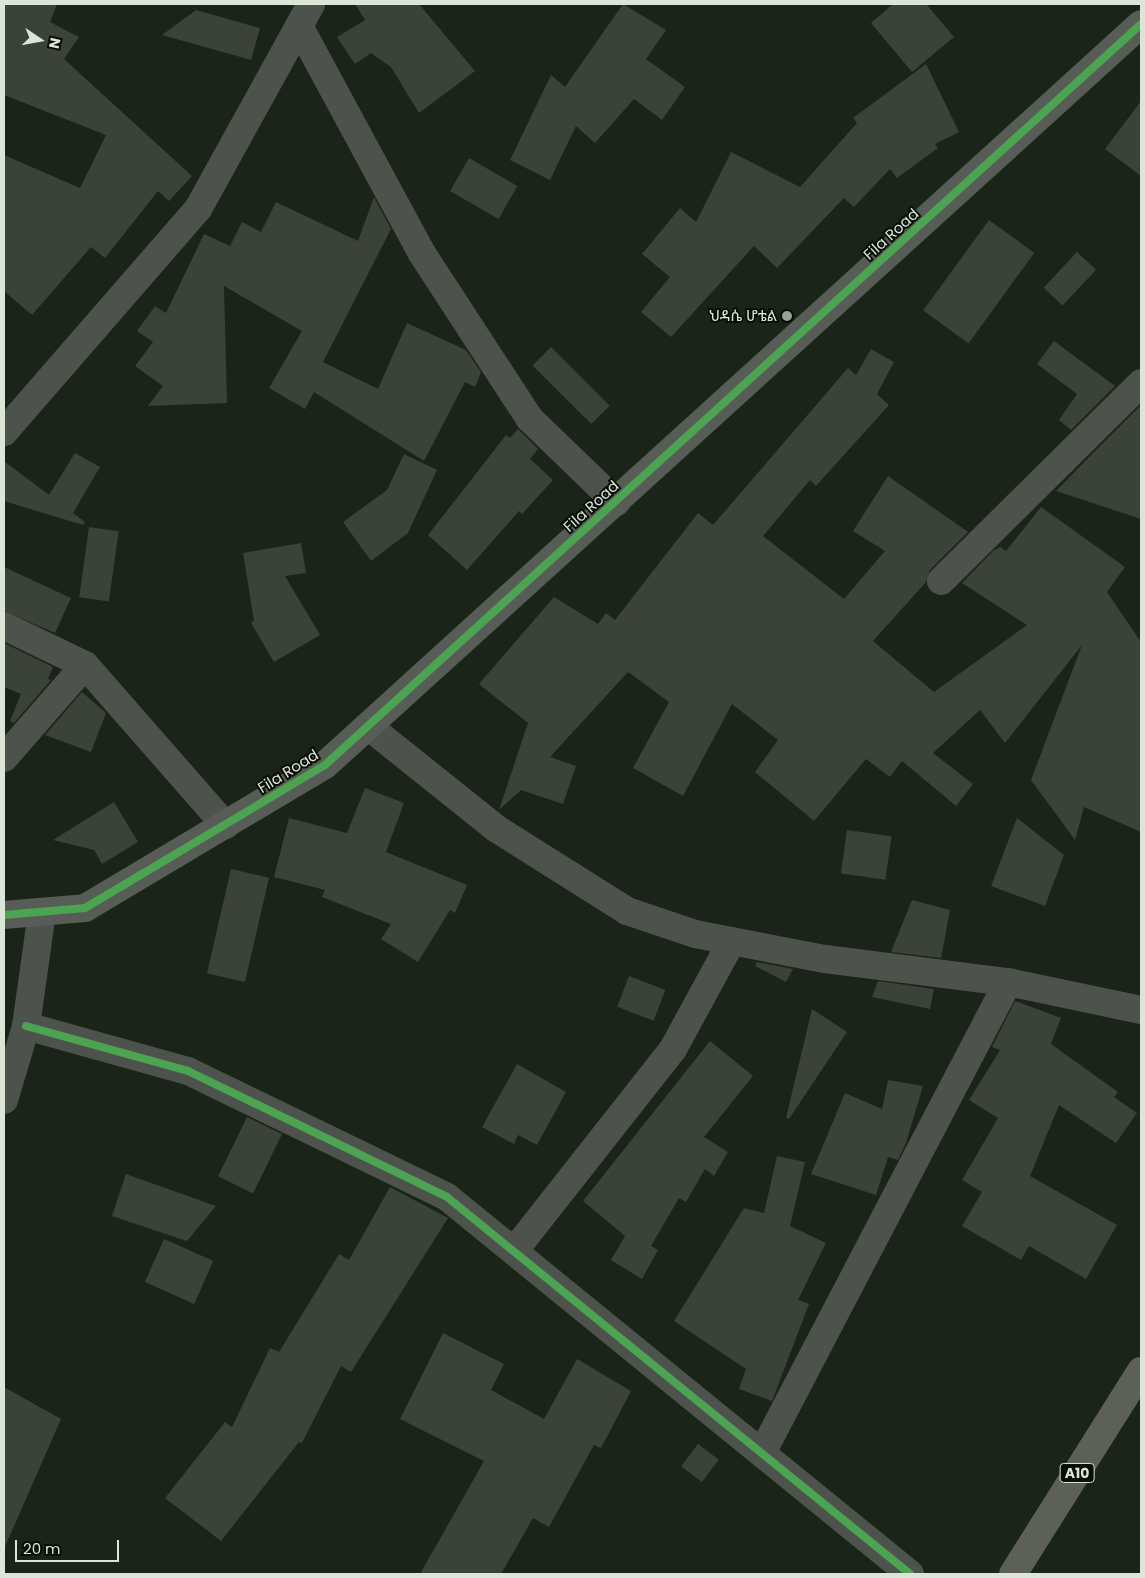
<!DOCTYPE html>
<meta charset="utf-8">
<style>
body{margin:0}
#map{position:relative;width:1145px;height:1578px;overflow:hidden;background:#1b2418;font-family:Poppins,"Noto Sans Ethiopic",sans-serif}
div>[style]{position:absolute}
.building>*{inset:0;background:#3b4238;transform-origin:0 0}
.street>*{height:28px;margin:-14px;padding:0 14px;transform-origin:14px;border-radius:14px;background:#4e524d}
.secondary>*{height:28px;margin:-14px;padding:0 14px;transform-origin:14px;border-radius:14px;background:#585c57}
.highway>*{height:28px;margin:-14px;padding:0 14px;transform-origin:14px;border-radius:14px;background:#5c6059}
.cycleway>*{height:8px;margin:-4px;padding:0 4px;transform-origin:4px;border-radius:4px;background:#4ca352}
.dots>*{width:14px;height:14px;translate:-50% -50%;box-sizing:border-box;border:2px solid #080e06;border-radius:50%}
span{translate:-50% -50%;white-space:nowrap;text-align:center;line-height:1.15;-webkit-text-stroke:4px #080e06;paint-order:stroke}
.shield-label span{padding:1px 4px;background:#080e06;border:1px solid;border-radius:4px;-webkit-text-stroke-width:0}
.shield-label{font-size:14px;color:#dbe5d8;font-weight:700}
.street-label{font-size:15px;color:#dbe5d8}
.poi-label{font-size:15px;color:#dbe5d8}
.right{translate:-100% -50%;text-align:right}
.frame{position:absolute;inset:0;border:5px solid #dbe5d8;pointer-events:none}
.north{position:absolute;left:15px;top:15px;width:50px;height:50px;-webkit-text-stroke:4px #080e06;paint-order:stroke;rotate:102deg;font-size:14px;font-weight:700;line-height:20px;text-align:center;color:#dbe5d8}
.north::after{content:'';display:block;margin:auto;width:18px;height:22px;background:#dbe5d8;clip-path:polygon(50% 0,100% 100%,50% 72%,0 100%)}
.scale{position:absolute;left:15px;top:1540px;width:104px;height:22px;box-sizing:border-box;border:2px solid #dbe5d8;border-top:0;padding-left:6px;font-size:15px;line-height:18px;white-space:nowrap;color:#dbe5d8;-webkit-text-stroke:4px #080e06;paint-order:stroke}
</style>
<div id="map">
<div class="building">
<div style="clip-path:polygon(4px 4px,57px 4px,50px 22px,79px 37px,64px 59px,192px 176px,169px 201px,158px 191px,105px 258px,91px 247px,32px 315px,4px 291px,4px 155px,80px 188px,106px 135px,4px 95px)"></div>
<div style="clip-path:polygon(355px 4px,419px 4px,475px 71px,419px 113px,391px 67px,371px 53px,355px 64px,337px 37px,365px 20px)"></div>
<div style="clip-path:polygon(623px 4px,666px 30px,646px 59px,685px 87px,662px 120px,634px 99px,595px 143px,576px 126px,550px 180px,510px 160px,551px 75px,565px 87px)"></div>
<div style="clip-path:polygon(893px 4px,926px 4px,954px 37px,912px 72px,871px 23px)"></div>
<div style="clip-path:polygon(196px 10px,260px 28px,251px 60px,162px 35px)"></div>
<div style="clip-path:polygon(926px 64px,959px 132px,935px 144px,938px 148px,897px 178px,890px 169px,854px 207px,844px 198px,777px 268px,754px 246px,671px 337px,641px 312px,670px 277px,642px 254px,680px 208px,696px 222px,731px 152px,800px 187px,857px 123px,853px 118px)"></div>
<div style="clip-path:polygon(1141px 101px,1141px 176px,1105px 149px)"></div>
<div style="left:469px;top:158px;width:56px;height:38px;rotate:30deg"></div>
<div style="clip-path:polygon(374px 197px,391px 229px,323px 362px,378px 389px,407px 323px,466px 350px,481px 372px,475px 387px,465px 382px,424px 461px,314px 392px,305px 409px,269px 388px,302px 331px,224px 286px,227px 403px,148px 406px,163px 386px,135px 366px,153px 342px,137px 331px,155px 306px,166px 313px,204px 234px,230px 246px,242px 222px,261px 232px,276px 202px,358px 241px)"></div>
<div style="left:989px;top:220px;width:56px;height:112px;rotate:36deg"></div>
<div style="left:1077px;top:252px;width:26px;height:49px;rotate:43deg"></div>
<div style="clip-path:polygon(1054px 341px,1115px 386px,1071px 430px,1059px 420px,1077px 394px,1037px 364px)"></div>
<div style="left:551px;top:347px;width:83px;height:26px;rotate:45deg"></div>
<div style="clip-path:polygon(871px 349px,894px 362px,877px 394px,889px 405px,816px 486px,810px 480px,763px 536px,844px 599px,885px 551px,853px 531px,888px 476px,968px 532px,930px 570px,926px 582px,873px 641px,934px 692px,1027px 625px,962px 583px,993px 551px,1000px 547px,1006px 551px,1041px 507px,1125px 567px,1107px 592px,1141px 642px,1141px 832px,1084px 807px,1075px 840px,1031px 780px,1082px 645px,1005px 743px,980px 710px,933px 753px,973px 784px,956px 806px,902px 761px,890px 777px,866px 759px,814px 821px,755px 772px,778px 740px,732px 704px,683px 796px,633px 768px,669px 702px,628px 672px,550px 757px,576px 766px,563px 804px,521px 790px,499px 810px,528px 723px,479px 684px,554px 597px,598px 624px,606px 613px,615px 620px,698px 513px,713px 525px,848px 368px,856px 375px)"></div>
<div style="clip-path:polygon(1141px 405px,1141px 519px,1056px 491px,1094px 452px)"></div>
<div style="clip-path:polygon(518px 429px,538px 449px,530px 459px,553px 480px,522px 514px,519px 511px,467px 570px,428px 535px,506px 435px,510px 438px)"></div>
<div style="clip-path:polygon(75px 453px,100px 467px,73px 513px,85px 522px,83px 525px,4px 501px,4px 461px,49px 495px)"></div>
<div style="clip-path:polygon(404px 454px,437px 470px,408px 533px,371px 561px,343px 522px,387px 490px)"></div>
<div style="left:89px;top:527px;width:30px;height:71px;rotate:8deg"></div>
<div style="clip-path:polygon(301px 543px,306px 573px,285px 576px,320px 635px,274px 662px,251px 623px,254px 621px,243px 553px)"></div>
<div style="clip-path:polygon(4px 567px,71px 598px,55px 633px,4px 611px)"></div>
<div style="clip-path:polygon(4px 643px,53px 667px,48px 679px,51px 680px,14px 723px,10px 721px,21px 694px,4px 687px)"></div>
<div style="clip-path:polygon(82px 692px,106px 713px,91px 752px,45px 735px)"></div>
<div style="clip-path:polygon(365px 788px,404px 803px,386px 852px,467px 885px,455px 913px,450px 910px,418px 962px,381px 939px,391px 924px,322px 897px,325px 890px,274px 877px,289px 818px,347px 833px)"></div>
<div style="clip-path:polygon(114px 802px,138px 842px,102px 864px,94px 850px,53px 840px)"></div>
<div style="clip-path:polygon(1017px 818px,1064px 855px,1045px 906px,991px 886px)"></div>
<div style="left:847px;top:830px;width:45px;height:44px;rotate:8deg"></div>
<div style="left:231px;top:869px;width:39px;height:107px;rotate:13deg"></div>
<div style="clip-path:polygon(912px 900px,950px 910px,941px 958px,891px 952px)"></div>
<div style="clip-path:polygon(757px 962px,793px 969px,786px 982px,755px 966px)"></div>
<div style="left:629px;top:976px;width:39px;height:33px;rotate:21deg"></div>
<div style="clip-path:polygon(878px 981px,934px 989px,930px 1009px,872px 997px)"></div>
<div style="clip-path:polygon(1015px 1001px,1061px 1018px,1051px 1044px,1118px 1092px,1114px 1097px,1137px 1113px,1116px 1143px,1059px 1105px,1030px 1176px,1117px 1225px,1086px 1279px,1029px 1246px,1021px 1260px,962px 1226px,982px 1192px,962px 1180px,998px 1118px,969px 1100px,1000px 1050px,992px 1047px)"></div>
<div style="clip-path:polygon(812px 1009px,847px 1032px,789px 1119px,786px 1118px)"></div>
<div style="clip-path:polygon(710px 1041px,753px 1076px,704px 1137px,728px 1152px,714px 1176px,705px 1169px,686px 1202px,679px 1198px,651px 1246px,658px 1250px,642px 1279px,611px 1260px,625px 1236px,583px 1201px)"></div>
<div style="clip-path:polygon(517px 1064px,566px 1092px,537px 1145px,518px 1135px,514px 1144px,482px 1127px)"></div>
<div style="clip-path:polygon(888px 1080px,923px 1086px,906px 1143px,898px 1160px,888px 1157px,876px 1195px,811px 1174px,845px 1093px,882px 1109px)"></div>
<div style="left:247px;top:1117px;width:39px;height:66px;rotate:26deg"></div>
<div style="clip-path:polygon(777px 1156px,805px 1162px,790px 1226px,826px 1243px,798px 1300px,809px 1304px,772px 1401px,739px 1389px,746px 1369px,674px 1321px,744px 1208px,764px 1213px)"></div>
<div style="clip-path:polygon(126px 1174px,216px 1206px,187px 1241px,112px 1216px)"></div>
<div style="clip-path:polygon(390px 1187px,448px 1218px,351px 1372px,341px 1366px,302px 1443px,299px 1442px,221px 1541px,165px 1498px,225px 1422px,232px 1427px,270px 1348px,279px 1352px,339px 1254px,349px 1260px)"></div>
<div style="left:164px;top:1239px;width:54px;height:47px;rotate:24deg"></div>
<div style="clip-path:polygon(443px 1333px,504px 1364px,491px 1390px,544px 1419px,577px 1359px,631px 1391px,601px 1448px,594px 1445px,549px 1527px,533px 1518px,501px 1574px,420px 1574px,484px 1461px,400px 1419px)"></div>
<div style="clip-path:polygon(4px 1387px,61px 1419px,4px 1549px)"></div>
<div style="left:698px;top:1444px;width:26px;height:28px;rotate:37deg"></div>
</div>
<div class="street">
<div style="left:299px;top:26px;width:257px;rotate:61.6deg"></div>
<div style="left:421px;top:252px;width:199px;rotate:56.9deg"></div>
<div style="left:530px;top:419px;width:120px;rotate:44deg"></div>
<div style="left:4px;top:432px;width:296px;rotate:-49deg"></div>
<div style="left:198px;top:209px;width:234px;rotate:-61.1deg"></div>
<div style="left:941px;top:581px;width:281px;rotate:-44.7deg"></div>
<div style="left:4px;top:626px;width:90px;rotate:25.7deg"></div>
<div style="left:85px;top:665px;width:213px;rotate:48.8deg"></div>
<div style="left:368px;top:726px;width:165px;rotate:38.6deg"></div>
<div style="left:497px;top:829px;width:154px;rotate:32.2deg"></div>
<div style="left:627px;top:911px;width:72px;rotate:18.7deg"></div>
<div style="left:695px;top:934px;width:132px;rotate:10.9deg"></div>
<div style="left:825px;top:959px;width:184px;rotate:7.2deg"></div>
<div style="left:4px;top:758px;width:123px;rotate:-48.9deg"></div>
<div style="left:26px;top:1026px;width:168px;rotate:15.5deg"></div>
<div style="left:188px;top:1071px;width:288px;rotate:25.9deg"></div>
<div style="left:447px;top:1197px;width:597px;rotate:39.15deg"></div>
<div style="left:4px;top:1100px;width:77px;rotate:-73.4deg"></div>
<div style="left:26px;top:1026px;width:115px;rotate:-82deg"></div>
<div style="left:514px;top:1251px;width:257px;rotate:-51.8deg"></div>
<div style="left:673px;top:1049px;width:123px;rotate:-61.4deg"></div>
<div style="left:762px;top:1453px;width:531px;rotate:-62.42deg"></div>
<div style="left:1008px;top:982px;width:136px;rotate:11.9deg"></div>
</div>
<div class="secondary">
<div style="left:4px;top:915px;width:81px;rotate:-4.9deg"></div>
<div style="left:85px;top:908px;width:279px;rotate:-30.8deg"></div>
<div style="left:325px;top:765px;width:1102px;rotate:-42.24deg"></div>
</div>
<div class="highway">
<div style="left:1013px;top:1574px;width:240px;rotate:-57.8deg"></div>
</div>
<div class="cycleway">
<div style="left:4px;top:915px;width:81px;rotate:-4.9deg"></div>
<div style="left:85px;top:908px;width:279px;rotate:-30.8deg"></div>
<div style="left:325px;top:765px;width:1102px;rotate:-42.24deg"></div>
<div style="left:26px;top:1026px;width:168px;rotate:15.5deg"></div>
<div style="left:188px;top:1071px;width:288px;rotate:25.9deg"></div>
<div style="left:447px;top:1197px;width:597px;rotate:39.15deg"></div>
</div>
<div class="dots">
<div style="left:787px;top:316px;background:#98a195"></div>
</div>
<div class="shield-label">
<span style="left:1077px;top:1473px">A10</span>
</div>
<div class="street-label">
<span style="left:891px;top:234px;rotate:-42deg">Fila Road</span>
<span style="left:591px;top:506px;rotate:-42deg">Fila Road</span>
<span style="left:288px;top:771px;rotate:-32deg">Fila Road</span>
</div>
<div class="poi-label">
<span class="right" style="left:777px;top:316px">ህዳሴ ሆቴል</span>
</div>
<div class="frame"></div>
<div class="north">N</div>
<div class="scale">20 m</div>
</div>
